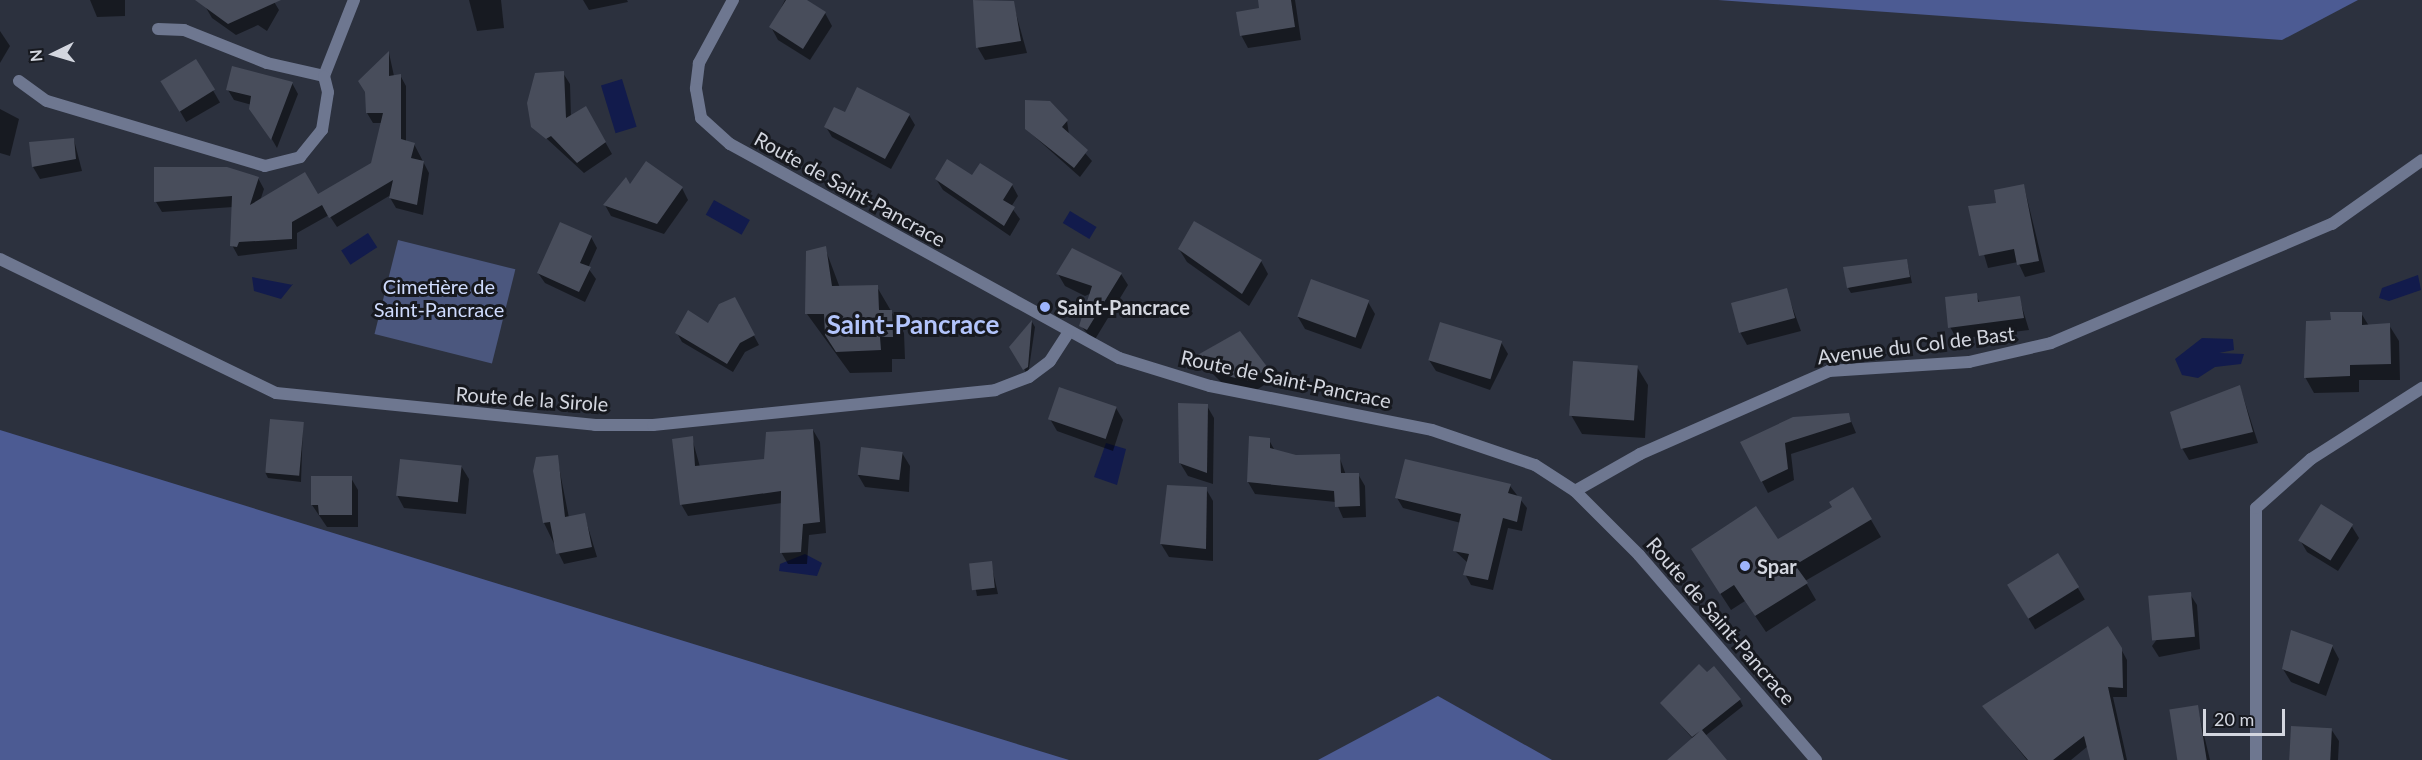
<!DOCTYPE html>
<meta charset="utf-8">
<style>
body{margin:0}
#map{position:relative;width:2422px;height:760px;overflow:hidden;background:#2c313e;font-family:Lato,sans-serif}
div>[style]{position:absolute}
.green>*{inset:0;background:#4b577e;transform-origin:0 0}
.forest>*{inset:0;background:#4c5b93}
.water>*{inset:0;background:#121b4c;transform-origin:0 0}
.shadow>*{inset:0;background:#0007;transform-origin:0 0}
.building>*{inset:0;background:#484d5b;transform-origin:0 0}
.minor>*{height:12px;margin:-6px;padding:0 6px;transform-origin:6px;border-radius:6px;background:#6e7790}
.tertiary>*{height:12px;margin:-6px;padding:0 6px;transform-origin:6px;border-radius:6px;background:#6e7790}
.dots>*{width:16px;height:16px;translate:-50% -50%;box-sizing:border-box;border:3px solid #17191f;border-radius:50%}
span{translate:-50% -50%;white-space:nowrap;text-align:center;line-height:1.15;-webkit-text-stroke:6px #17191f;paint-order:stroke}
.street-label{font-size:20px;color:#d3d6df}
.park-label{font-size:20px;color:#cfdbfd}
.poi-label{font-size:20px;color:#d3d6df;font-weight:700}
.left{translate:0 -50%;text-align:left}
.district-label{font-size:26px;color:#b2c4fb;font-weight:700}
.north{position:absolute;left:24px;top:24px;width:60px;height:60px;-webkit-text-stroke:4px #17191f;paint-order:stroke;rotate:265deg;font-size:16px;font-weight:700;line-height:24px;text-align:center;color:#d3d6df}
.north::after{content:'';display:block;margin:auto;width:21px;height:27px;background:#d3d6df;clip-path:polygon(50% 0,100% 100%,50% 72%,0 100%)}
.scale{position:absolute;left:2203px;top:709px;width:82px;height:27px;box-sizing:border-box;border:3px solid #d3d6df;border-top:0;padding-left:8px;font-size:18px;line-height:21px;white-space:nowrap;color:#d3d6df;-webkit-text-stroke:4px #17191f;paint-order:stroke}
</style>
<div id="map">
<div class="green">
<div style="left:398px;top:240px;width:121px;height:97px;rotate:14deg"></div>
</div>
<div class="forest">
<div style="clip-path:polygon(1718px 0,2358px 0,2282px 40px)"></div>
<div style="clip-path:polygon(0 430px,1069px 760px,0 760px)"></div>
<div style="clip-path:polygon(1438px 696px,1552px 760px,1318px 760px)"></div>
</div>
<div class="water">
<div style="left:622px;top:79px;width:50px;height:22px;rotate:73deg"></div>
<div style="left:714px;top:200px;width:41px;height:17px;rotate:29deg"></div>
<div style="left:1070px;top:211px;width:31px;height:14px;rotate:31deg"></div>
<div style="left:368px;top:233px;width:17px;height:32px;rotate:57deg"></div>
<div style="clip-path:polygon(2418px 275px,2421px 290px,2389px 301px,2379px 298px,2382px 288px)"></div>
<div style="clip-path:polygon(252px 277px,293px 285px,293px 284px,281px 299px,254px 291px)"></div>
<div style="clip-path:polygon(2202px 338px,2233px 339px,2234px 350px,2219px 353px,2244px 354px,2241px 364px,2215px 367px,2198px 378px,2182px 375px,2175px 359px)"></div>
<div style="clip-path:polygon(1106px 443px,1126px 449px,1117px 485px,1094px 477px)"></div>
<div style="clip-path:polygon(805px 554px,822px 563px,817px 576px,779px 571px,780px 564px)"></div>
</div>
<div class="shadow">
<div style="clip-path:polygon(90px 0,125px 0,125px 16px,97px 17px)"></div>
<div style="clip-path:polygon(210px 0,273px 0,279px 10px,267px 31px,258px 25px,236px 35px,212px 18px,205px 6px)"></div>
<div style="clip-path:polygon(469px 0,501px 0,504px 28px,477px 31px)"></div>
<div style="clip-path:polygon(583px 0,627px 0,628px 2px,589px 10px)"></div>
<div style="clip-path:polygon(785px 0,804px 0,825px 13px,832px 26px,810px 60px,778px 40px,771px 27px)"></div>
<div style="clip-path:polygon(974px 0,1013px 3px,1027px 53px,985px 60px,978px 48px)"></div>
<div style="clip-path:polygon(1260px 0,1295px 0,1301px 40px,1248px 48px,1241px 35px,1261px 9px)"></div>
<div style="clip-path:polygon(0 31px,10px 46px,0 63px)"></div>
<div style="clip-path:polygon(389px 53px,394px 76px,400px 75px,406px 86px,406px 142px,414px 144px,429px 173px,423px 215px,396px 208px,389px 196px,337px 227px,329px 215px,297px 233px,297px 249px,238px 256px,232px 245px,233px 207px,162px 212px,156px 202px,258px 178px,264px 189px,260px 201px,318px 197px,372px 164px,382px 123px,373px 123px,367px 113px)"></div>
<div style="left:196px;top:61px;width:48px;height:39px;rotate:60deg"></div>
<div style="clip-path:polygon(563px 73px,570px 84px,571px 117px,586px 108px,612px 154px,584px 173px,533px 126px)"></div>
<div style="clip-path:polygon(292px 83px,298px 94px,277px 148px,252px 105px,234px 100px,228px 90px)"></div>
<div style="clip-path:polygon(0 109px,19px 119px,10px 156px,0 153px)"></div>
<div style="clip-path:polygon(846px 114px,909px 115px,915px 125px,891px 169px,832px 137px,826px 127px)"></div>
<div style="clip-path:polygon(1067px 121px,1069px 135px,1092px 161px,1080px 177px,1026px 129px)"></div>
<div style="clip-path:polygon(74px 140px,82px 171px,40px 179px,33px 167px)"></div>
<div style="clip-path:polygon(973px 177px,1012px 185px,1018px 196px,1011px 207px,1020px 219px,1010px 236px,943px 190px,936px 179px)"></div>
<div style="clip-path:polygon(2024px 186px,2045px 272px,2025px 277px,2018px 262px,1988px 268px,1970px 207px,1998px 204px)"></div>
<div style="clip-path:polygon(630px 187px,682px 188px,688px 200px,664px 234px,611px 216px,605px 205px)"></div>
<div style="clip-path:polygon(1194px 223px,1261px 261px,1268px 274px,1249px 306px,1187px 262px,1179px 249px)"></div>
<div style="clip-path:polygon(591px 237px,597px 248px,588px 268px,596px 279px,585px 302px,545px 283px,538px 273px)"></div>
<div style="clip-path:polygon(825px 248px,840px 288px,877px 287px,904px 333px,905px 359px,892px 359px,892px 372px,850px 373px,807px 314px)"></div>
<div style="clip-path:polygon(1907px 261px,1912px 283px,1851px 293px,1848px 288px)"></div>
<div style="clip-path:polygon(1058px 274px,1121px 274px,1128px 285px,1094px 341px,1081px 326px,1092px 293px,1085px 296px,1065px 286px)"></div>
<div style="clip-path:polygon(1786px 290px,1801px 331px,1747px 345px,1740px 332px)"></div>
<div style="clip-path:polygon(1976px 295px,1980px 303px,2019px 297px,2029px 330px,1957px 339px,1950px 327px)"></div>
<div style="clip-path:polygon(734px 299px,759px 345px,745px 352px,733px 372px,682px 342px,677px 333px,709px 325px)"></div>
<div style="clip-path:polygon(1368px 302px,1375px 314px,1361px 349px,1305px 329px,1298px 317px)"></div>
<div style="clip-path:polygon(2361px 313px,2369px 326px,2389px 325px,2399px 341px,2400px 380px,2359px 380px,2359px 392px,2314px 393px,2305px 377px,2332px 322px)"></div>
<div style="clip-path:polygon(1032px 322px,1035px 327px,1028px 375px,1010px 347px)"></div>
<div style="clip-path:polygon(1501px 342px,1508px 354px,1490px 390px,1436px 371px,1429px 360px)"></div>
<div style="clip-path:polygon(1196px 357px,1266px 369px,1273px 379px,1255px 391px,1222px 383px)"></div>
<div style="clip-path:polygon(1637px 367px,1648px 385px,1645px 438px,1582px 434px,1571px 415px)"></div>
<div style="clip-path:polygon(2240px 387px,2258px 443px,2189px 460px,2182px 448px)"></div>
<div style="clip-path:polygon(1207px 406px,1214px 418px,1213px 484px,1188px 476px,1180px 463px)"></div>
<div style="clip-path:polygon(1116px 408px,1123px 420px,1113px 451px,1057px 431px,1050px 419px)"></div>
<div style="clip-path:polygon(1848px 414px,1856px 433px,1791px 454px,1794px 480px,1768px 493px,1742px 443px)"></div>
<div style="clip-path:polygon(303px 424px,301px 482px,268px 478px,265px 472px)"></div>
<div style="clip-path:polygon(813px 430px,820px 442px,826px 533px,809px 535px,807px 564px,788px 564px,781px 552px,782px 503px,688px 516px,681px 504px,692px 438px,700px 467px,765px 460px)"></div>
<div style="clip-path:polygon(1269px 440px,1275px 451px,1296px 456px,1339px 456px,1346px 475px,1358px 474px,1365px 486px,1366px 517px,1343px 518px,1336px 502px,1255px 494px,1248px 482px)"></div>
<div style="clip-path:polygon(902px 453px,910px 466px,909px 492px,865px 487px,858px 475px)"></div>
<div style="clip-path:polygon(557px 457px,569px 518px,584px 514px,597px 557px,564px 564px,544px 523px)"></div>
<div style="clip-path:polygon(461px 466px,469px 479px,466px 514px,404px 508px,397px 495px)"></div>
<div style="clip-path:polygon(351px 478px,358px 490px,358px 527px,327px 527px,312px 505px)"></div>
<div style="clip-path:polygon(1510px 486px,1527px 508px,1522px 531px,1508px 528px,1493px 590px,1471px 585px,1465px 574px,1468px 563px,1455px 551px,1461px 523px,1403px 508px,1397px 498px)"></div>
<div style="clip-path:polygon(1206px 489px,1213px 501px,1213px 561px,1169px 557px,1161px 544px)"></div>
<div style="clip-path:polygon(1853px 489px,1881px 537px,1805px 581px,1816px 600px,1766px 632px,1745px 601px,1731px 610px,1703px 567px,1777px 541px,1834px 507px)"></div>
<div style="clip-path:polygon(2351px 525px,2359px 538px,2338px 571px,2307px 552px,2300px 540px)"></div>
<div style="left:2058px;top:555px;width:52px;height:58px;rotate:59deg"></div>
<div style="clip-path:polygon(991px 563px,998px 594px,977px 596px,971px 565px)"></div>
<div style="clip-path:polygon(2190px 594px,2197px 605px,2200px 649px,2159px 657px,2152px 646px)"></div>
<div style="clip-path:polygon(2332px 646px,2339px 659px,2326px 696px,2291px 682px,2283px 669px)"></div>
<div style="clip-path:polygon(2121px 649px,2127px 660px,2127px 697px,2113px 697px,2127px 760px,2092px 760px,2088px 746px,2071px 760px,2027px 760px,1984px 707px)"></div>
<div style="clip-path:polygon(1740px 700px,1743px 706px,1705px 736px,1709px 760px,1682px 760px,1693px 739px,1661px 703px)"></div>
<div style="clip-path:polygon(2197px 706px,2210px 760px,2181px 760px)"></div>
<div style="clip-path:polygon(2331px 729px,2339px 741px,2338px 760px,2290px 760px)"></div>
</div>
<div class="building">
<div style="clip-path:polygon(195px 0,281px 0,228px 24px)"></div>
<div style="clip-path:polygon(786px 0,807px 0,826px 12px,803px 49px,769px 27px)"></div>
<div style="clip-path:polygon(973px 0,1014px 1px,1021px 41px,976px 48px)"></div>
<div style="clip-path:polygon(1258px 0,1291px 0,1295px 27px,1240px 36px,1236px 12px,1259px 8px)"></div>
<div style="clip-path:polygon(389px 51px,389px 76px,401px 74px,401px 139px,415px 143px,411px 158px,424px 161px,417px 205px,389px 198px,393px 180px,329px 218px,322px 205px,292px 222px,292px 239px,239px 242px,237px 247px,230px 246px,232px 196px,154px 202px,154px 167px,227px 167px,259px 177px,250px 205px,305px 172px,318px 194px,371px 163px,383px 113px,366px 113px,365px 92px,358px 81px)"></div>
<div style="left:196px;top:59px;width:36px;height:42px;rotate:58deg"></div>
<div style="clip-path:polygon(232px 66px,293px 82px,271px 140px,249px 109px,251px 96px,226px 90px)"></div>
<div style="clip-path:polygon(564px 71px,566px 118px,586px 106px,606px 142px,577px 163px,551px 136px,546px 139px,531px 127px,527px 103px,535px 73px)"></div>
<div style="clip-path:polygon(857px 87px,910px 114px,885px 159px,824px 127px,834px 107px,845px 112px)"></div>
<div style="clip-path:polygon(1025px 100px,1050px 101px,1068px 120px,1062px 127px,1088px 150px,1074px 168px,1025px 129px)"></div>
<div style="clip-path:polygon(74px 138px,76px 159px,32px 167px,29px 142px)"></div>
<div style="clip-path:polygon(947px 159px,972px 175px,980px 163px,1013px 184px,1003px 200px,1015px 207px,1004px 226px,935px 179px)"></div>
<div style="clip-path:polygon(646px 161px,683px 187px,657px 224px,603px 205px,626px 177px,630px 184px)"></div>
<div style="clip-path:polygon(2024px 184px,2039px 261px,2017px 265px,2014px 249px,1979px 256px,1968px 206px,1996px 203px,1994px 190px)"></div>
<div style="clip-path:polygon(1194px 221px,1262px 260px,1242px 294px,1178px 249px)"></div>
<div style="clip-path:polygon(560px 222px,592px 236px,580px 263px,591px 267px,579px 292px,537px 273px)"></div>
<div style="clip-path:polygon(826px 246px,832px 286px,878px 285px,879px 310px,892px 310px,893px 337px,880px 337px,881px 350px,836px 352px,825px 335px,824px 314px,805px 314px,806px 251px)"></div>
<div style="clip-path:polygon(1072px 248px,1122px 273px,1087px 330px,1079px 326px,1092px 286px,1056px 274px)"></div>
<div style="clip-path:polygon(1907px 259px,1910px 277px,1847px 288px,1843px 267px)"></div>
<div style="left:1311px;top:279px;width:62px;height:40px;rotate:20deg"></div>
<div style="left:1787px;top:288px;width:31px;height:58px;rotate:75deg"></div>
<div style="clip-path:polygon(1977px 293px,1978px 302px,2020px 296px,2024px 318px,1948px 328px,1945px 297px)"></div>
<div style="clip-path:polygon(735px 297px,755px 335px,740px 343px,727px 364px,675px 333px,688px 310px,708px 323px,719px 304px)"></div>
<div style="clip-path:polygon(2330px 312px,2362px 312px,2362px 325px,2390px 323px,2391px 364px,2350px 365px,2350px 376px,2304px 378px,2306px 321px,2331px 320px)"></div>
<div style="clip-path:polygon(1032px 320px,1028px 367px,1023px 370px,1009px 347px)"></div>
<div style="left:1440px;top:322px;width:65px;height:40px;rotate:17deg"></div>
<div style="clip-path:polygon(1240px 331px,1268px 368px,1249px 381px,1214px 373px,1194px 357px)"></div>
<div style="left:1573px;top:361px;width:65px;height:55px;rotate:4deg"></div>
<div style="clip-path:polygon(2240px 385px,2253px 432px,2181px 449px,2170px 412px)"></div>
<div style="left:1059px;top:387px;width:61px;height:34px;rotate:19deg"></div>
<div style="clip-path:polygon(1178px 403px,1208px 404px,1207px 473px,1179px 463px)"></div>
<div style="clip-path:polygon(1849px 413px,1851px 422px,1785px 443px,1788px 469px,1761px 482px,1740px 442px,1793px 417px)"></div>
<div style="left:270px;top:419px;width:34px;height:54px;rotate:5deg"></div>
<div style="clip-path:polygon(813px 429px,820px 522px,803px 524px,801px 552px,780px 553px,781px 491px,680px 505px,672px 439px,693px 436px,695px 466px,764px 459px,766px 432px)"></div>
<div style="clip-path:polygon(1249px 436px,1270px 438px,1270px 448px,1296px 455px,1340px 454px,1341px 473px,1359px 473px,1360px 506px,1335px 507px,1334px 491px,1247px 482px)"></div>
<div style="left:861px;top:447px;width:42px;height:28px;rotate:7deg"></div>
<div style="clip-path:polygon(558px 455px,565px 517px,585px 513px,592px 547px,556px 554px,550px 522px,543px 523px,533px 471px,536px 457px)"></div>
<div style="left:400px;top:459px;width:62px;height:37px;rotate:6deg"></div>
<div style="clip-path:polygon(1405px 459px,1511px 484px,1508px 493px,1522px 497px,1517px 522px,1503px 518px,1488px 580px,1463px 575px,1469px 554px,1453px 551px,1461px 514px,1395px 498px)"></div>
<div style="clip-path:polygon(311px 476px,352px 476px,352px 515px,319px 515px,318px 505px,311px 505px)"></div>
<div style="clip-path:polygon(1167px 485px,1207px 487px,1206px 549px,1160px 544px)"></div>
<div style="clip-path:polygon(1853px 487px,1872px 519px,1795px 565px,1808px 583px,1755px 616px,1734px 585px,1720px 594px,1691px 549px,1756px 506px,1778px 539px,1832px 507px,1829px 502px)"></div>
<div style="left:2321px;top:504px;width:38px;height:43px;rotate:32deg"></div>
<div style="left:2058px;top:553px;width:40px;height:60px;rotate:58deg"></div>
<div style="left:992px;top:561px;width:27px;height:23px;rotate:84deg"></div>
<div style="left:2191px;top:592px;width:45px;height:43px;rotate:85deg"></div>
<div style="clip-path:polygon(2108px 626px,2122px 648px,2123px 688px,2108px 687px,2124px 760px,2090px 760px,2084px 736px,2053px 760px,2028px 760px,1982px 706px)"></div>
<div style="clip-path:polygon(2291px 630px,2333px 645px,2319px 684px,2282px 669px)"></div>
<div style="clip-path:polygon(1699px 664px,1707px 672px,1714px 666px,1741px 699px,1702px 730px,1727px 760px,1667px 760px,1700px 731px,1692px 737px,1660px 703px)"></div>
<div style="left:2198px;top:705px;width:56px;height:29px;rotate:81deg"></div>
<div style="left:2291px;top:726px;width:41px;height:34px;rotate:3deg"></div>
</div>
<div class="minor">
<div style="left:158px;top:29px;width:26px;rotate:2deg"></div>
<div style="left:184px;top:30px;width:89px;rotate:21.7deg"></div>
<div style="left:267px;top:63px;width:58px;rotate:12.8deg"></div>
<div style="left:324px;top:76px;width:82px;rotate:-68.5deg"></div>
<div style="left:19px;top:81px;width:34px;rotate:36deg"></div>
<div style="left:47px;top:101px;width:227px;rotate:16.6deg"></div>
<div style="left:265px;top:166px;width:36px;rotate:-14deg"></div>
<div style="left:300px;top:157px;width:35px;rotate:-51deg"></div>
<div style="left:322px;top:130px;width:38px;rotate:-81deg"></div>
<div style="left:328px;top:92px;width:16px;rotate:-104deg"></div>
<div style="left:1575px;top:491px;width:75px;rotate:-29.6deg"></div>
<div style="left:1640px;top:454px;width:206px;rotate:-23.7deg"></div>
<div style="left:1829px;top:371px;width:140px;rotate:-3.7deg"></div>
<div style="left:1969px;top:362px;width:84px;rotate:-13deg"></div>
<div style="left:2051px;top:343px;width:305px;rotate:-23deg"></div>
<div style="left:2332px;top:224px;width:110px;rotate:-35.4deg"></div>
<div style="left:2256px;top:760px;width:252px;rotate:-90deg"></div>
<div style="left:2256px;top:508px;width:74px;rotate:-41.7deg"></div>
<div style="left:2311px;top:459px;width:132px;rotate:-32.6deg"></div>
</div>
<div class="tertiary">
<div style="left:733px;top:0;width:72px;rotate:118.4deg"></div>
<div style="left:699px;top:63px;width:26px;rotate:97deg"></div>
<div style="left:696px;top:89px;width:29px;rotate:80deg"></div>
<div style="left:701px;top:118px;width:39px;rotate:42deg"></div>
<div style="left:730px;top:144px;width:444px;rotate:28.8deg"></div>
<div style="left:1119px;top:358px;width:95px;rotate:17.1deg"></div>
<div style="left:1210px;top:386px;width:226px;rotate:11.2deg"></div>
<div style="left:1432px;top:430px;width:109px;rotate:18.8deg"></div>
<div style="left:1535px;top:465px;width:48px;rotate:33deg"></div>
<div style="left:1575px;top:491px;width:91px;rotate:45deg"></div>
<div style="left:1639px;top:555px;width:271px;rotate:49.2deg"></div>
<div style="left:0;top:259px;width:307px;rotate:25.9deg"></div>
<div style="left:276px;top:393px;width:321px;rotate:5.7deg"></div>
<div style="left:595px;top:425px;width:58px"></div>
<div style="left:653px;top:425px;width:344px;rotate:-5.8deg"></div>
<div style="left:995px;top:390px;width:36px;rotate:-21deg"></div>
<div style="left:1029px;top:377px;width:26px;rotate:-37deg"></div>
<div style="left:1050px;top:361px;width:33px;rotate:-57deg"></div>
</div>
<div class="dots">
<div style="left:1045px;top:307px;background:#9db4fd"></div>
<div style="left:1745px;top:566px;background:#9db4fd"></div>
</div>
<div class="street-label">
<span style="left:850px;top:189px;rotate:29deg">Route de Saint-Pancrace</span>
<span style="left:1916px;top:345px;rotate:-7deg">Avenue du Col de Bast</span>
<span style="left:1286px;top:379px;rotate:12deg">Route de Saint-Pancrace</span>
<span style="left:532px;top:399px;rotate:4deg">Route de la Sirole</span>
<span style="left:1721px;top:621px;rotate:49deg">Route de Saint-Pancrace</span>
</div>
<div class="park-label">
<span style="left:439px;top:298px">Cimetière de<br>Saint-Pancrace</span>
</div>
<div class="poi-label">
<span class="left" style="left:1057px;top:307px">Saint-Pancrace</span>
<span class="left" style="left:1757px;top:566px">Spar</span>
</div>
<div class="district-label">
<span style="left:913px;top:325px">Saint-Pancrace</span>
</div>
<div class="north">N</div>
<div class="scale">20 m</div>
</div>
